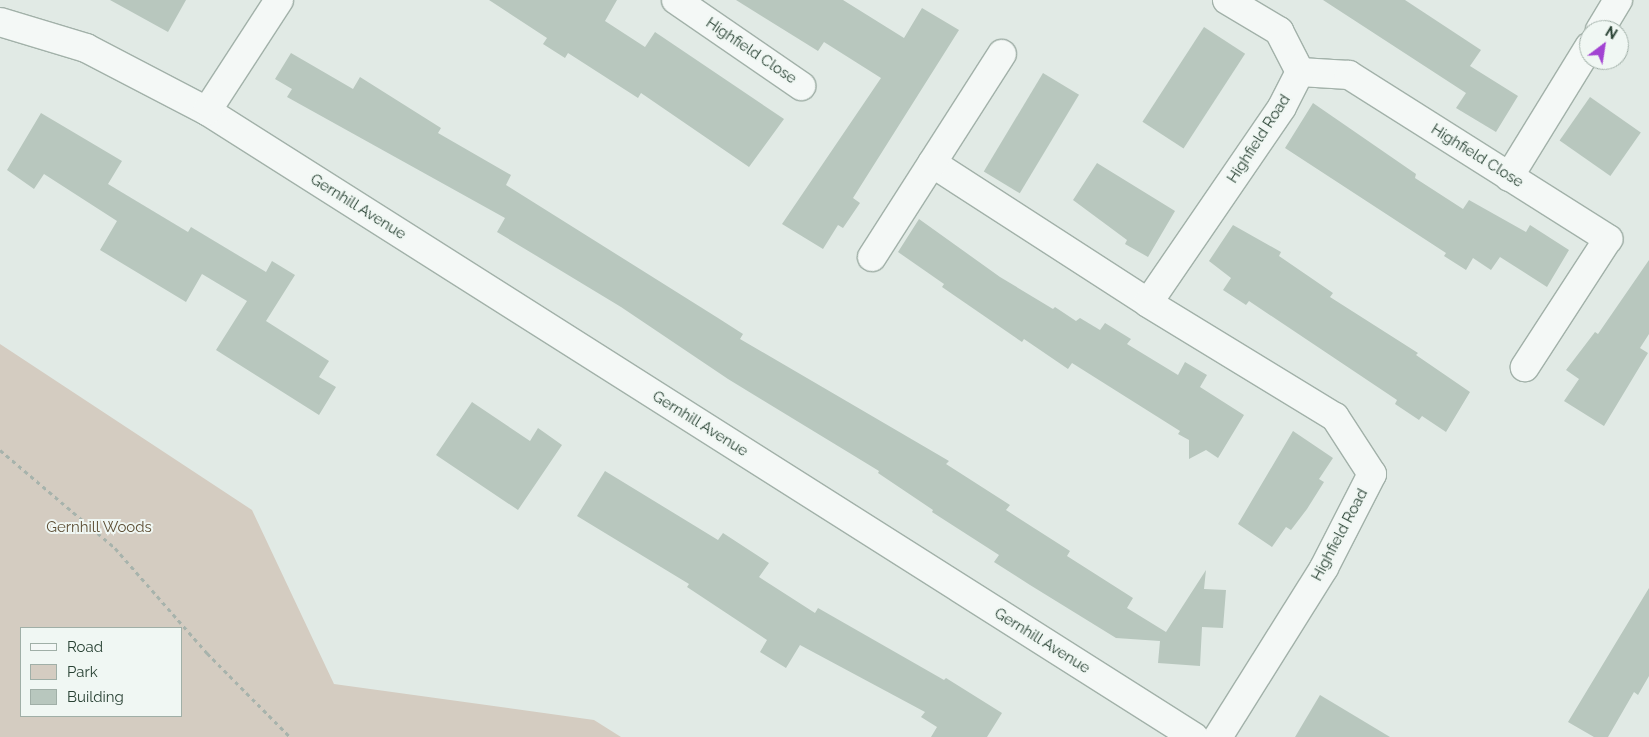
<!DOCTYPE html>
<style>
body{margin:0}
#map{position:relative;width:1649px;height:737px;overflow:hidden;background:#e1eae5;font-family:Raleway,sans-serif}
div>[style]{position:absolute}
.green>*{inset:0;background:#d4ccc1}
.building>*{inset:0;background:#b8c7be;transform-origin:0 0}
.path>*{height:3px;margin-top:-1.5px;transform-origin:0;background:repeating-linear-gradient(90deg,#a7b3ac 0 4px,transparent 0 8px)}
.roads{filter:drop-shadow(1px 0 #a2b1a9) drop-shadow(-1px 0 #a2b1a9) drop-shadow(0 1px #a2b1a9) drop-shadow(0 -1px #a2b1a9)}
.minor>*{height:28px;margin:-14px;padding:0 14px;transform-origin:14px;border-radius:14px;background:#f4f8f6}
span{translate:-50% -50%;white-space:nowrap;text-align:center;line-height:1.15;-webkit-text-stroke:4px #f0f7f3;paint-order:stroke}
.street-label{font-size:15px;color:#294234}
.park-label{font-size:15px;color:#5e4f35}
.legend{position:absolute;left:20px;top:627px;width:162px;height:90px;box-sizing:border-box;background:#f0f7f3;border:1px solid #a0afa7;margin:0;padding:6px 9px;list-style:none;font-size:15px;color:#294234}
.legend li{display:flex;align-items:center;gap:10px;height:25px}
.legend b{width:25px;border:1px solid #a0afa7}
.north{position:absolute;left:1579px;top:20px;width:50px;height:50px;box-sizing:border-box;background:#f0f7f3;border:1px solid #a0afa7;border-radius:50%;rotate:31deg;font-size:14px;font-weight:700;line-height:20px;text-align:center;color:#294234}
.north::after{content:'';display:block;margin:auto;width:18px;height:22px;background:#a243d2;clip-path:polygon(50% 0,100% 100%,50% 72%,0 100%)}
</style>
<div id="map">
<div class="green">
<div style="clip-path:polygon(evenodd,0 344px,252px 510px,334px 684px,594px 720px,621px 737px,0 737px,0 344px,21px 628px,181px 628px,181px 716px,21px 716px,21px 628px)"></div>
</div>
<div class="building">
<div style="clip-path:polygon(110px 0,186px 0,168px 32px)"></div>
<div style="clip-path:polygon(489px 0,617px 0,605px 21px,645px 47px,655px 32px,784px 119px,749px 167px,641px 93px,638px 98px,568px 53px,565px 58px,543px 44px,547px 38px)"></div>
<div style="clip-path:polygon(736px 0,843px 0,904px 38px,922px 8px,959px 30px,853px 198px,860px 203px,843px 228px,838px 225px,823px 249px,782px 224px,881px 78px,824px 42px,818px 51px)"></div>
<div style="clip-path:polygon(1323px 0,1405px 0,1481px 50px,1470px 66px,1518px 96px,1496px 132px,1456px 108px,1466px 93px)"></div>
<div style="left:1204px;top:27px;width:49px;height:113px;rotate:33deg"></div>
<div style="clip-path:polygon(291px 53px,353px 89px,360px 77px,441px 128px,438px 133px,511px 175px,506px 185px,718px 318px,743px 334px,740px 339px,949px 461px,946px 464px,1010px 505px,1006px 510px,1070px 551px,1067px 556px,1133px 598px,1127px 608px,1166px 632px,1206px 570px,1204px 589px,1226px 590px,1223px 628px,1202px 627px,1200px 666px,1158px 663px,1160px 641px,1116px 638px,1030px 585px,994px 562px,999px 555px,932px 512px,933px 510px,878px 473px,879px 471px,728px 379px,621px 307px,497px 232px,505px 218px,287px 97px,292px 89px,275px 79px)"></div>
<div style="left:1043px;top:73px;width:42px;height:115px;rotate:31deg"></div>
<div style="left:1590px;top:97px;width:62px;height:53px;rotate:35deg"></div>
<div style="clip-path:polygon(1313px 103px,1416px 174px,1415px 178px,1463px 209px,1469px 200px,1526px 232px,1530px 225px,1569px 250px,1547px 287px,1500px 257px,1491px 270px,1473px 258px,1466px 270px,1444px 256px,1446px 253px,1285px 148px)"></div>
<div style="clip-path:polygon(41px 113px,122px 161px,108px 184px,188px 232px,191px 227px,266px 272px,272px 261px,295px 275px,266px 321px,329px 361px,319px 377px,336px 387px,319px 415px,216px 350px,247px 301px,202px 274px,186px 302px,100px 250px,117px 221px,44px 174px,34px 189px,7px 170px)"></div>
<div style="clip-path:polygon(1097px 163px,1175px 211px,1148px 257px,1125px 244px,1127px 240px,1073px 200px)"></div>
<div style="clip-path:polygon(919px 219px,1000px 277px,1053px 309px,1055px 307px,1076px 321px,1080px 318px,1100px 330px,1105px 323px,1131px 339px,1127px 344px,1178px 375px,1185px 362px,1207px 375px,1200px 387px,1244px 415px,1218px 458px,1206px 450px,1189px 459px,1189px 440px,1178px 434px,1180px 431px,1072px 363px,1068px 369px,1024px 339px,1022px 342px,942px 287px,944px 284px,898px 252px)"></div>
<div style="clip-path:polygon(1233px 225px,1281px 252px,1279px 256px,1333px 293px,1330px 297px,1418px 353px,1416px 355px,1470px 392px,1446px 432px,1422px 416px,1419px 420px,1395px 404px,1397px 400px,1249px 301px,1246px 305px,1223px 290px,1231px 278px,1209px 261px)"></div>
<div style="clip-path:polygon(1649px 260px,1649px 334px,1640px 348px,1648px 353px,1604px 426px,1564px 401px,1579px 379px,1566px 370px,1595px 332px,1598px 334px)"></div>
<div style="clip-path:polygon(472px 402px,530px 441px,538px 428px,562px 445px,518px 510px,436px 455px)"></div>
<div style="clip-path:polygon(1293px 431px,1333px 458px,1319px 479px,1324px 482px,1307px 509px,1291px 530px,1286px 527px,1272px 547px,1238px 524px)"></div>
<div style="clip-path:polygon(605px 471px,718px 540px,723px 533px,769px 563px,759px 577px,815px 613px,818px 608px,944px 680px,946px 678px,1002px 713px,987px 737px,931px 737px,937px 727px,921px 717px,925px 712px,800px 645px,786px 668px,760px 652px,767px 640px,687px 587px,689px 584px,577px 516px)"></div>
<div style="clip-path:polygon(1649px 588px,1649px 676px,1638px 695px,1634px 692px,1608px 737px,1594px 737px,1568px 722px)"></div>
<div style="clip-path:polygon(1320px 695px,1390px 737px,1295px 737px)"></div>
</div>
<div class="path">
<div style="left:0;top:450px;width:151px;rotate:40.4deg"></div>
<div style="left:115px;top:548px;width:140px;rotate:48.8deg"></div>
<div style="left:207px;top:653px;width:118px;rotate:45.3deg"></div>
</div>
<div class="roads">
<div class="minor">
<div style="left:676px;top:0;width:152px;rotate:34.5deg"></div>
<div style="left:1227px;top:0;width:61px;rotate:30.8deg"></div>
<div style="left:1279px;top:31px;width:46px;rotate:62.9deg"></div>
<div style="left:0;top:22px;width:90px;rotate:16.8deg"></div>
<div style="left:86px;top:48px;width:136px;rotate:27.5deg"></div>
<div style="left:207px;top:111px;width:1169px;rotate:32.38deg"></div>
<div style="left:1600px;top:30px;width:35px;rotate:-59deg"></div>
<div style="left:1300px;top:72px;width:49px;rotate:3.5deg"></div>
<div style="left:1349px;top:75px;width:307px;rotate:32.3deg"></div>
<div style="left:1608px;top:239px;width:153px;rotate:123deg"></div>
<div style="left:207px;top:111px;width:132px;rotate:-57deg"></div>
<div style="left:932px;top:163px;width:257px;rotate:32.9deg"></div>
<div style="left:1148px;top:303px;width:219px;rotate:31.4deg"></div>
<div style="left:1335px;top:417px;width:68px;rotate:57deg"></div>
<div style="left:1372px;top:474px;width:106px;rotate:117.1deg"></div>
<div style="left:1324px;top:568px;width:199px;rotate:122.1deg"></div>
<div style="left:1509px;top:177px;width:153px;rotate:-58.4deg"></div>
<div style="left:872px;top:257px;width:241px;rotate:-57.4deg"></div>
<div style="left:1148px;top:303px;width:237px;rotate:-55.6deg"></div>
<div style="left:1282px;top:107px;width:39px;rotate:-63deg"></div>
</div>
</div>
<div class="street-label">
<span style="left:751px;top:51px;rotate:34deg">Highfield Close</span>
<span style="left:1259px;top:139px;rotate:-57deg">Highfield Road</span>
<span style="left:1477px;top:156px;rotate:32deg">Highfield Close</span>
<span style="left:358px;top:207px;rotate:32deg">Gernhill Avenue</span>
<span style="left:700px;top:424px;rotate:32deg">Gernhill Avenue</span>
<span style="left:1340px;top:535px;rotate:-62deg">Highfield Road</span>
<span style="left:1042px;top:641px;rotate:32deg">Gernhill Avenue</span>
</div>
<div class="park-label">
<span style="left:99px;top:528px">Gernhill Woods</span>
</div>
<ul class="legend">
<li><b style="height:6px;background:#f4f8f6"></b>Road</li>
<li><b style="height:14px;background:#d4ccc1"></b>Park</li>
<li><b style="height:14px;background:#b8c7be"></b>Building</li>
</ul>
<div class="north">N</div>
</div>
